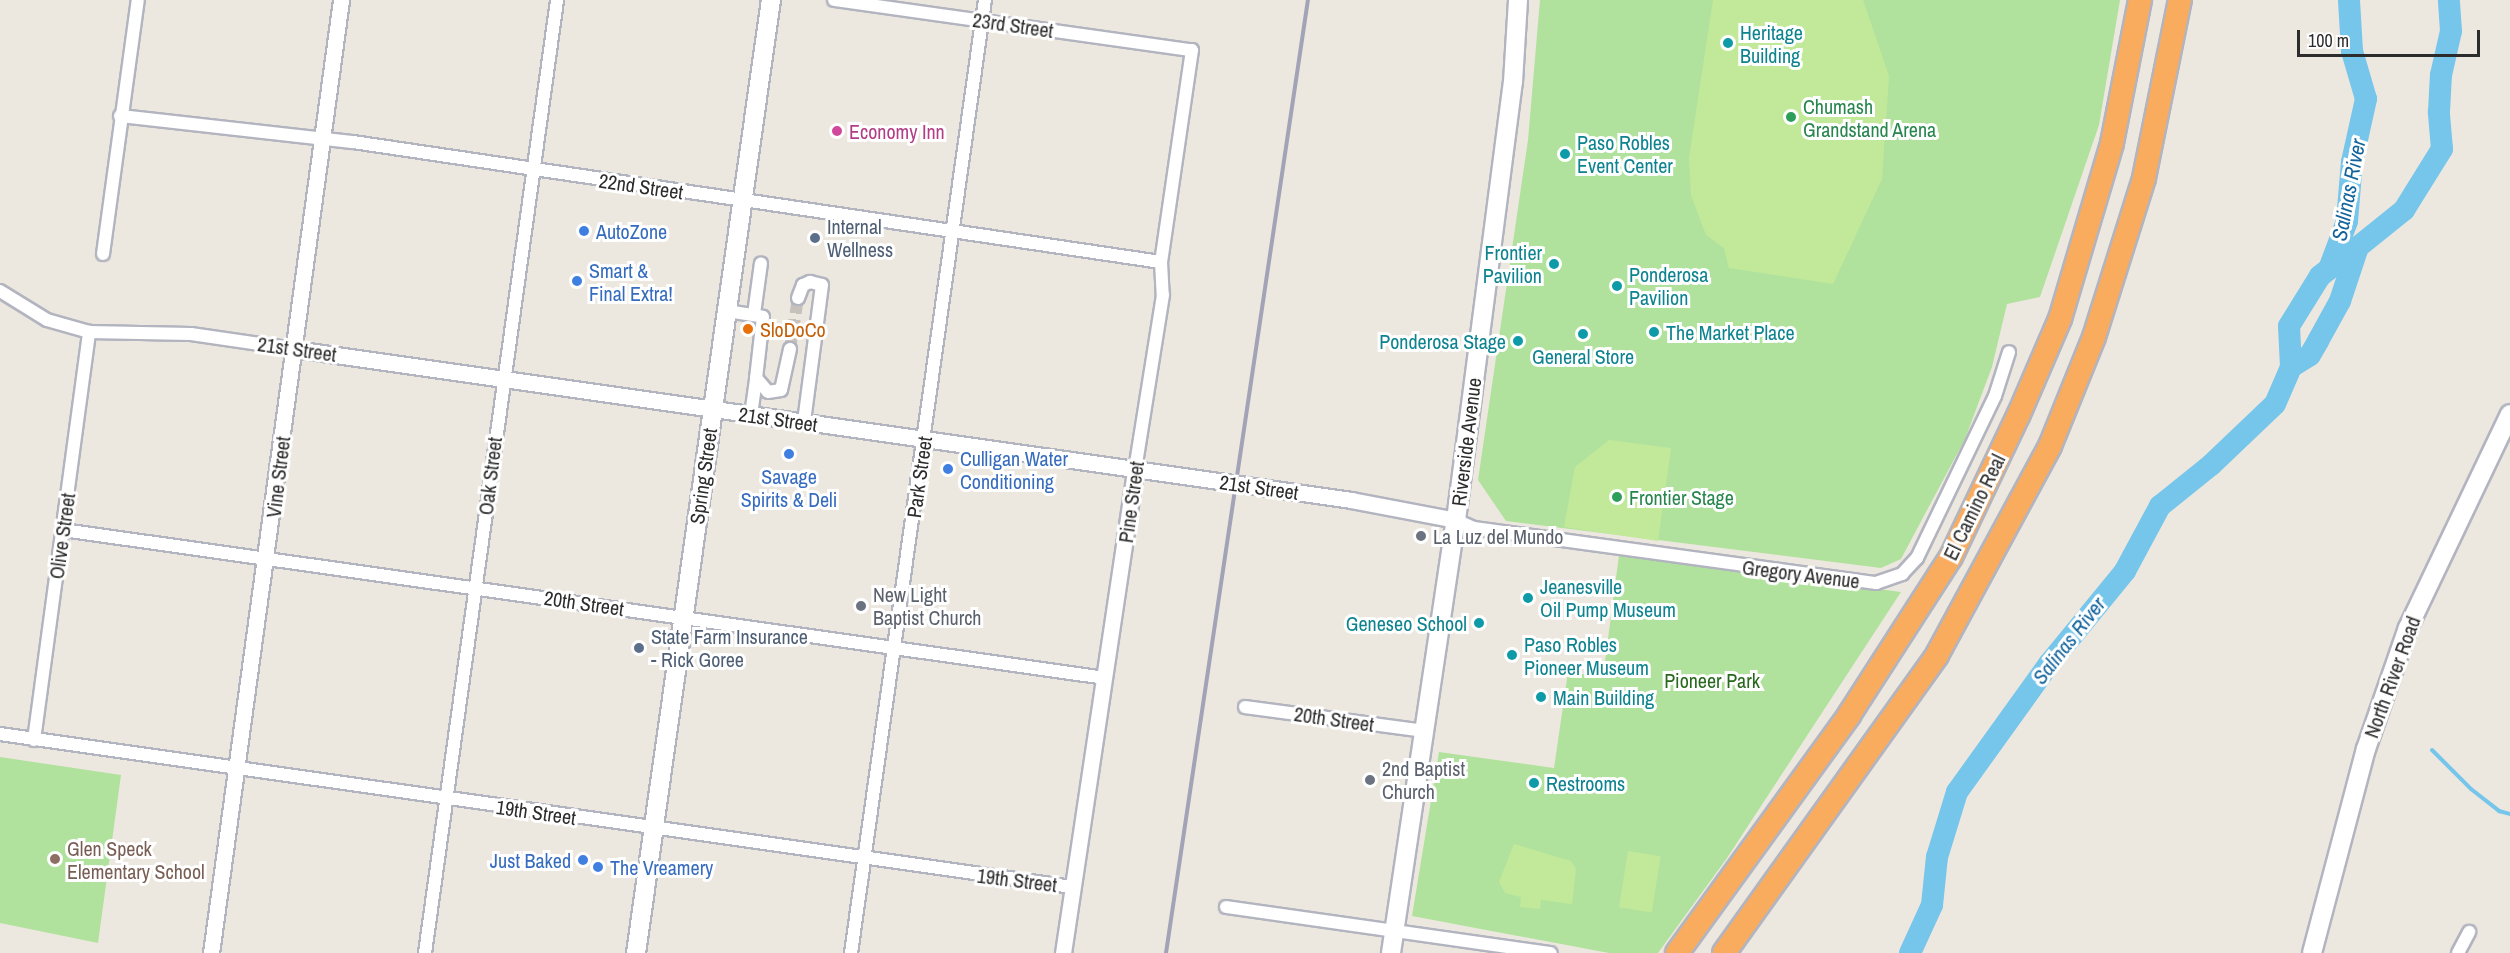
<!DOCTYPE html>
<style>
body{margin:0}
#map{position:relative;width:2510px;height:953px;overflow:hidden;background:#ede8df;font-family:"Archivo Narrow",sans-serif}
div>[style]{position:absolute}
.green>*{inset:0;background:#b0e29d}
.pitch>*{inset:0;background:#c2e99a;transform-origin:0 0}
.stream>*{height:4px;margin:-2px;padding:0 2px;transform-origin:2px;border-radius:2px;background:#76c5eb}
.river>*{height:22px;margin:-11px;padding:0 11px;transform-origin:11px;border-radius:11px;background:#76c5eb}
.minor-tunnel>*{height:12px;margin-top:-6px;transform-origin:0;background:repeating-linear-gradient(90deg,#c6c2bb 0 12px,transparent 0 18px)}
.roads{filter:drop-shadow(2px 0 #b2b4bf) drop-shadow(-2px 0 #b2b4bf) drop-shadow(0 2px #b2b4bf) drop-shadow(0 -2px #b2b4bf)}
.minor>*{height:12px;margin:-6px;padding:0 6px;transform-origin:6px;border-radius:6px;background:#fff}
.tertiary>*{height:15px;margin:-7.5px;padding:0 7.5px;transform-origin:7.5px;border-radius:7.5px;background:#fff}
.secondary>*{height:18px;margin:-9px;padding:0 9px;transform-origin:9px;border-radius:9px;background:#fff}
.motorway>*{height:22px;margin:-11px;padding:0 11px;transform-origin:11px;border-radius:11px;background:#f9ab5e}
.rail>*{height:4px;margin:-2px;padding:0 2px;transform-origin:2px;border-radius:2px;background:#a2a3b6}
.dots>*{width:16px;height:16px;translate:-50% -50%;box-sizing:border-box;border:3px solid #fff;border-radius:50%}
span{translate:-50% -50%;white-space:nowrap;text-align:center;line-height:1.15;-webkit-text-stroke:6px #fff;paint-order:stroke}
.street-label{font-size:20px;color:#2c2c2c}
.culture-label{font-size:20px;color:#0d838f}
.left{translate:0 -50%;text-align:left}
.right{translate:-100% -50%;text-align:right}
.leisure-label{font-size:20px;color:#27864d}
.hotel-label{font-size:20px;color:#b23c85}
.service-label{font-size:20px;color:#4e5e75}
.shop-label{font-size:20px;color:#366cbe}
.food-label{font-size:20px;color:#c56008}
.worship-label{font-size:20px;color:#5b616d}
.park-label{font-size:20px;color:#28681d}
.education-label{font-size:20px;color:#785e54}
.water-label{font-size:21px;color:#12639b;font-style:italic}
.scale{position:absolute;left:2297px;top:30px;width:183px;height:27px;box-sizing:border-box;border:3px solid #2c2c2c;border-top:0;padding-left:8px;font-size:18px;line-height:21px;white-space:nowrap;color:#2c2c2c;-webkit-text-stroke:4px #fff;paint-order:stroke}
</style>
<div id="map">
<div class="green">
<div style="clip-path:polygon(1540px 0,2120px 0,2099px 125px,2040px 297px,2007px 304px,1992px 367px,1965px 439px,1901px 559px,1881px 568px,1506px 521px,1478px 480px,1528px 140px)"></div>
<div style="clip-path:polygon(1619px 555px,1901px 592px,1727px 858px,1658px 953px,1609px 953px,1412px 916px,1439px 752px,1554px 768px,1568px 672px,1603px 677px)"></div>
<div style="clip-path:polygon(0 757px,121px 775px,98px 943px,0 923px)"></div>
</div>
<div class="pitch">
<div style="clip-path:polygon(1713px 0,1863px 0,1889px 76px,1882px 179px,1833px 284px,1729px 268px,1724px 248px,1706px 235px,1691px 195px,1689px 158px)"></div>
<div style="clip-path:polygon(1609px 440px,1671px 448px,1658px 541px,1564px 527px,1575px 467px)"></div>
<div style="clip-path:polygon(1514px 844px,1571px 861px,1576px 869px,1572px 904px,1541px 900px,1540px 909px,1520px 907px,1521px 897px,1505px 893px,1499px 882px)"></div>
<div style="left:1628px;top:851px;width:33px;height:57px;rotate:9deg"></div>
</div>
<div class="stream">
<div style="left:2432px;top:750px;width:55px;rotate:45deg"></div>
<div style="left:2471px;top:789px;width:36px;rotate:38deg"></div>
<div style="left:2499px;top:811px;width:11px;rotate:15deg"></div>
</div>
<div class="river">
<div style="left:2291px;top:367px;width:22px;rotate:-32deg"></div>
<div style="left:2310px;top:355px;width:16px;rotate:-60deg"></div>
<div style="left:2318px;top:341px;width:46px;rotate:-61.2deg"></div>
<div style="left:2340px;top:301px;width:57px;rotate:-71.6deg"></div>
<div style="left:2358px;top:247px;width:59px;rotate:-38.8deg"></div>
<div style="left:2404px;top:210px;width:72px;rotate:-58.1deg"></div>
<div style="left:2442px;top:149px;width:37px;rotate:-95deg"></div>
<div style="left:2439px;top:112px;width:37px;rotate:-87deg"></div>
<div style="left:2441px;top:75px;width:45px;rotate:-77.2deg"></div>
<div style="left:2451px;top:31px;width:31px;rotate:-94deg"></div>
<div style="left:1910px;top:953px;width:53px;rotate:-65.4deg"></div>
<div style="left:1932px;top:905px;width:48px;rotate:-84.1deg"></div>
<div style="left:1937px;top:857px;width:68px;rotate:-72.9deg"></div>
<div style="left:1957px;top:792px;width:158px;rotate:-54.3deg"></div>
<div style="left:2049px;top:664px;width:120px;rotate:-50.7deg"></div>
<div style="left:2125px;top:571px;width:74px;rotate:-61.7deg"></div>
<div style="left:2160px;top:506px;width:65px;rotate:-38.8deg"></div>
<div style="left:2211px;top:465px;width:88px;rotate:-43.6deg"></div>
<div style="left:2275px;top:404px;width:40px;rotate:-66.6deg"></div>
<div style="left:2291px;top:367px;width:41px;rotate:-92.8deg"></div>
<div style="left:2289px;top:326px;width:59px;rotate:-58.2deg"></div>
<div style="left:2320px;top:276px;width:11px;rotate:-38deg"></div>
<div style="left:2329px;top:269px;width:51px;rotate:-69.4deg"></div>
<div style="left:2347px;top:221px;width:59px;rotate:-85.2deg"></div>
<div style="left:2352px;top:162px;width:65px;rotate:-77.5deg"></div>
<div style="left:2366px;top:99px;width:50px;rotate:-106.3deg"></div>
<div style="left:2352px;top:51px;width:51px;rotate:-93.4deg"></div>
</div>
<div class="minor-tunnel">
<div style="left:790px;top:349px;width:52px;rotate:-81.1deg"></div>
</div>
<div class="roads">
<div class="minor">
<div style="left:834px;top:0;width:361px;rotate:8deg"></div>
<div style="left:1192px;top:50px;width:214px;rotate:98.3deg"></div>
<div style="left:1161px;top:262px;width:33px;rotate:87deg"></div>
<div style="left:1163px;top:295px;width:176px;rotate:99.1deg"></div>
<div style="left:120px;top:116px;width:234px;rotate:6.4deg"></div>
<div style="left:353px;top:142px;width:817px;rotate:8.45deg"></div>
<div style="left:103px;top:254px;width:256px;rotate:-82.2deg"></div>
<div style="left:0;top:291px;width:55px;rotate:31.7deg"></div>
<div style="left:47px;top:320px;width:44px;rotate:15.9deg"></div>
<div style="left:89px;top:332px;width:102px;rotate:1.1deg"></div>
<div style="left:191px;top:334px;width:104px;rotate:8.3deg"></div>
<div style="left:798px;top:298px;width:14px;rotate:-69deg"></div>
<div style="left:803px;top:285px;width:8px;rotate:-23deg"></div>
<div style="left:810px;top:282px;width:12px;rotate:14deg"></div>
<div style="left:822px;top:285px;width:138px;rotate:97.5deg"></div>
<div style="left:727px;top:311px;width:36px;rotate:9deg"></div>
<div style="left:763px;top:317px;width:61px;rotate:96.5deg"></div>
<div style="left:756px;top:378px;width:18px;rotate:49deg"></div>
<div style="left:768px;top:392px;width:13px;rotate:-9deg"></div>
<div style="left:781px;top:390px;width:42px;rotate:-77.6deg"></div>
<div style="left:754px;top:314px;width:51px;rotate:-82.2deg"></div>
<div style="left:751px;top:415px;width:37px;rotate:-82deg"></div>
<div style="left:1456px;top:520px;width:20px;rotate:24deg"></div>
<div style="left:1474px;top:528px;width:406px;rotate:7.8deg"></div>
<div style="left:1876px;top:583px;width:28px;rotate:-19deg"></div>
<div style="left:1902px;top:574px;width:22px;rotate:-47deg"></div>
<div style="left:1917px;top:558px;width:180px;rotate:-64.3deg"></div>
<div style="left:1995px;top:396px;width:46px;rotate:-72.3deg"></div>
<div style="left:63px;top:530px;width:1052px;rotate:8.08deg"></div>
<div style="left:1245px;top:707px;width:181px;rotate:7.6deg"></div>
<div style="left:0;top:734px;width:1083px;rotate:8.12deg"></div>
<div style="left:34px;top:740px;width:412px;rotate:-82.3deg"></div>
<div style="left:1226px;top:907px;width:328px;rotate:8.1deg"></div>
<div style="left:425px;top:953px;width:962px;rotate:-82.11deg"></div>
<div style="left:851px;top:953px;width:962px;rotate:-82deg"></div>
<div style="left:2458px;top:953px;width:24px;rotate:-62deg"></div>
</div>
<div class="tertiary">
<div style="left:294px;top:349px;width:1068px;rotate:8.13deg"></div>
<div style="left:1351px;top:500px;width:107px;rotate:10.8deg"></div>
<div style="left:211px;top:953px;width:962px;rotate:-82.23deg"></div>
<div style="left:1063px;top:953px;width:489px;rotate:-81.5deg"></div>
</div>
<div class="secondary">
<div style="left:636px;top:953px;width:963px;rotate:-81.94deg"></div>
<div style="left:1391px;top:953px;width:438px;rotate:-81.5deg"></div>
<div style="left:1456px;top:520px;width:442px;rotate:-82.6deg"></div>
<div style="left:1513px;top:82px;width:82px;rotate:-86.5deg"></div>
<div style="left:2312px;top:953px;width:211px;rotate:-75.2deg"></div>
<div style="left:2366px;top:749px;width:128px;rotate:-70.9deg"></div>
<div style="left:2408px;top:628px;width:237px;rotate:-64.5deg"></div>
</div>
<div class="motorway">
<div style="left:1677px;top:953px;width:294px;rotate:-54.1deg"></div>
<div style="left:1849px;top:715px;width:188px;rotate:-57.2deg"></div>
<div style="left:1951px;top:557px;width:158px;rotate:-64.6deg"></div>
<div style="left:2019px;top:414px;width:103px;rotate:-66.7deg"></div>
<div style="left:2060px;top:319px;width:184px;rotate:-73.5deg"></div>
<div style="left:2112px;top:143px;width:146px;rotate:-78.9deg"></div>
<div style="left:1724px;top:953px;width:366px;rotate:-54.4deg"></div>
<div style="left:1937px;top:655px;width:238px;rotate:-61.6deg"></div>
<div style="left:2050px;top:446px;width:118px;rotate:-68deg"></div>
<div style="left:2094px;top:337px;width:167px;rotate:-72.5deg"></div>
<div style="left:2144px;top:178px;width:182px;rotate:-78.6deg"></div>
</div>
</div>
<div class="rail">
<div style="left:1166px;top:953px;width:964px;rotate:-81.53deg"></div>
</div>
<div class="dots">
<div style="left:1728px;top:43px;background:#0f9aa8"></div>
<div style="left:1791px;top:117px;background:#2e9e5b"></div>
<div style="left:837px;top:131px;background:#d1479c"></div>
<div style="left:1565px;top:154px;background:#0f9aa8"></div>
<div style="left:584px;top:231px;background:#3f7fe0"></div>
<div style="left:815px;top:238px;background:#5c6f8a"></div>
<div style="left:1554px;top:264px;background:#0f9aa8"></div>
<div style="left:577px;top:281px;background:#3f7fe0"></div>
<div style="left:1617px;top:286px;background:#0f9aa8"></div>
<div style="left:748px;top:329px;background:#e8710a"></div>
<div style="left:1654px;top:332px;background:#0f9aa8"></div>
<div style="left:1583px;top:334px;background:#0f9aa8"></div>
<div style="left:1518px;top:341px;background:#0f9aa8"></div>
<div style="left:789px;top:454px;background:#3f7fe0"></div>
<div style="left:948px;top:469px;background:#3f7fe0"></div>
<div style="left:1617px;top:497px;background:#2e9e5b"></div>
<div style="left:1421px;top:536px;background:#6b7280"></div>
<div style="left:1528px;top:598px;background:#0f9aa8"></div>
<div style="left:861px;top:606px;background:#6b7280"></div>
<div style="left:1479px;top:623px;background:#0f9aa8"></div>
<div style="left:639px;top:648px;background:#5c6f8a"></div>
<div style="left:1512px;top:655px;background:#0f9aa8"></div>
<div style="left:1541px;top:697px;background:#0f9aa8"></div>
<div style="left:1370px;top:780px;background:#6b7280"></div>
<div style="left:1534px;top:783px;background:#0f9aa8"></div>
<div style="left:55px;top:859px;background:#8d6e63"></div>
<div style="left:583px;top:860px;background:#3f7fe0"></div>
<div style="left:598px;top:867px;background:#3f7fe0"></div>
</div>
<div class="street-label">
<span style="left:1013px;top:25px;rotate:8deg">23rd Street</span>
<span style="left:641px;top:186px;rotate:8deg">22nd Street</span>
<span style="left:297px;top:349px;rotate:8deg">21st Street</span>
<span style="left:778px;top:419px;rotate:8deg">21st Street</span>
<span style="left:1466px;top:442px;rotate:-83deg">Riverside Avenue</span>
<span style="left:490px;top:476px;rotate:-83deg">Oak Street</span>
<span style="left:703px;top:476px;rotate:-82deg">Spring Street</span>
<span style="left:278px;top:477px;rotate:-83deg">Vine Street</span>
<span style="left:919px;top:477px;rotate:-82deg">Park Street</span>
<span style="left:1259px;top:487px;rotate:8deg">21st Street</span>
<span style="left:1131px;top:502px;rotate:-82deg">Pine Street</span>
<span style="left:1974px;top:507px;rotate:-64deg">El Camino Real</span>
<span style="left:62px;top:536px;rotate:-82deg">Olive Street</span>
<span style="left:1801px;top:574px;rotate:7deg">Gregory Avenue</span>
<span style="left:584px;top:603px;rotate:8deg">20th Street</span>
<span style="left:2392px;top:677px;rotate:-70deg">North River Road</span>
<span style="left:1334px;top:719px;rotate:8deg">20th Street</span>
<span style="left:536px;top:812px;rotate:8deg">19th Street</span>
<span style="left:1017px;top:880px;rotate:7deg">19th Street</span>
</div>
<div class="culture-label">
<span class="left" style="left:1740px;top:44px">Heritage<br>Building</span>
<span class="left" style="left:1577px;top:154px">Paso Robles<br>Event Center</span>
<span class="right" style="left:1542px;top:264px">Frontier<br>Pavilion</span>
<span class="left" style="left:1629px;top:286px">Ponderosa<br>Pavilion</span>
<span class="left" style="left:1666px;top:332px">The Market Place</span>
<span class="right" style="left:1506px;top:341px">Ponderosa Stage</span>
<span style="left:1583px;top:356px">General Store</span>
<span class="left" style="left:1540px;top:598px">Jeanesville<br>Oil Pump Museum</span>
<span class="right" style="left:1467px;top:623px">Geneseo School</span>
<span class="left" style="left:1524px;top:656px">Paso Robles<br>Pioneer Museum</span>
<span class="left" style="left:1553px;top:697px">Main Building</span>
<span class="left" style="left:1546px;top:783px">Restrooms</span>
</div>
<div class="leisure-label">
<span class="left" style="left:1803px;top:118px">Chumash<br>Grandstand Arena</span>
<span class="left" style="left:1629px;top:497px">Frontier Stage</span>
</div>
<div class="hotel-label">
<span class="left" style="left:849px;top:131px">Economy Inn</span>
</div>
<div class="service-label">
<span class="left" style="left:827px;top:238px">Internal<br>Wellness</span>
<span class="left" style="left:651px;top:648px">State Farm Insurance<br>- Rick Goree</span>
</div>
<div class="shop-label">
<span class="left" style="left:596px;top:231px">AutoZone</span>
<span class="left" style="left:589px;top:282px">Smart &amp;<br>Final Extra!</span>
<span class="left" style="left:960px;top:470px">Culligan Water<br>Conditioning</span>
<span style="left:789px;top:488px">Savage<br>Spirits &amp; Deli</span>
<span class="right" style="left:571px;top:860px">Just Baked</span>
<span class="left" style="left:610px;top:867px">The Vreamery</span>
</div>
<div class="food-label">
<span class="left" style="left:760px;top:329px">SloDoCo</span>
</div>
<div class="worship-label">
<span class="left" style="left:1433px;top:536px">La Luz del Mundo</span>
<span class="left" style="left:873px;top:606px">New Light<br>Baptist Church</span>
<span class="left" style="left:1382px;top:780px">2nd Baptist<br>Church</span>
</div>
<div class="park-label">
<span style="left:1712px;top:680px">Pioneer Park</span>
</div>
<div class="education-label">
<span class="left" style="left:67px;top:860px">Glen Speck<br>Elementary School</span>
</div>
<div class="water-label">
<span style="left:2349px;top:190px;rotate:-79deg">Salinas River</span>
<span style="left:2069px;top:641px;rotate:-52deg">Salinas River</span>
</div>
<div class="scale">100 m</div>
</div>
